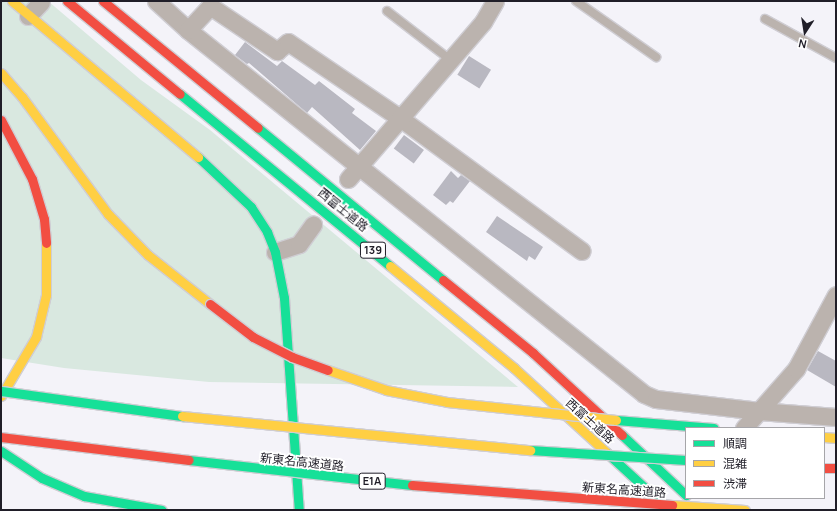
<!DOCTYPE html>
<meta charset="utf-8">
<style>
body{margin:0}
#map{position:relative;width:837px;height:511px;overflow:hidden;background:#f4f3f9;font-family:Manrope,"Noto Sans JP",sans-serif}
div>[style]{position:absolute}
.green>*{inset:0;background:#d9e8e0}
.building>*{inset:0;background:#b9b8c1;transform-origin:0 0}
.roads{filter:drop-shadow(1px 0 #cfcdd3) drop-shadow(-1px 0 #cfcdd3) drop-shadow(0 1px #cfcdd3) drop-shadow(0 -1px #cfcdd3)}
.lane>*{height:8px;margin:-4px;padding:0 4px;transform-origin:4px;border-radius:4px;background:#bbb3ae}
.street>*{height:17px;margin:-8.5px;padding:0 8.5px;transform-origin:8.5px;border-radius:8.5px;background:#bbb3ae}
.fast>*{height:9px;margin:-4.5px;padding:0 4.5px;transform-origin:4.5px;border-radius:4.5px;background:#16e098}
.slow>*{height:9px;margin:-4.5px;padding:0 4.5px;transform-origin:4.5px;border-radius:4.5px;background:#ffcf43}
.jam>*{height:9px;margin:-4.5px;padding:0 4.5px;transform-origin:4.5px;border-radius:4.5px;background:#f24e42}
.bridges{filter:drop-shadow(1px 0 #cfcdd3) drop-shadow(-1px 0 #cfcdd3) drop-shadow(0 1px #cfcdd3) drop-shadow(0 -1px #cfcdd3)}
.fast-bridge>*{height:9px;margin:-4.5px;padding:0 4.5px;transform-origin:4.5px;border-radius:4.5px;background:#16e098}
.slow-bridge>*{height:9px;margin:-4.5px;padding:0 4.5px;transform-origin:4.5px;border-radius:4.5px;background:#ffcf43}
.jam-bridge>*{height:9px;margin:-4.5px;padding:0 4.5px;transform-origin:4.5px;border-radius:4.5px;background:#f24e42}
span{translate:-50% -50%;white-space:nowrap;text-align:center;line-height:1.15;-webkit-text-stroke:3.5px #fff;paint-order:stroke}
.shield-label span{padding:1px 3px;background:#fff;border:1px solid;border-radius:3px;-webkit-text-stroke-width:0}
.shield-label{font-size:11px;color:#201e28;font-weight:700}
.street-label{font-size:12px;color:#201e28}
.frame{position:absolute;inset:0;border:2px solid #201e28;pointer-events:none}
.legend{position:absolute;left:685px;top:427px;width:140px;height:72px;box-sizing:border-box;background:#fff;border:1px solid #a6a5a9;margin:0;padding:5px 7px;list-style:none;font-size:12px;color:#201e28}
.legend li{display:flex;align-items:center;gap:8px;height:20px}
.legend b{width:20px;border:1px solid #a6a5a9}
.north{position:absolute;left:785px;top:12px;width:40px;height:40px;-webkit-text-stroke:3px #fff;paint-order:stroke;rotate:192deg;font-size:11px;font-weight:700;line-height:16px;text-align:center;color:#201e28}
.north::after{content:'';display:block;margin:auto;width:14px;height:18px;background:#201e28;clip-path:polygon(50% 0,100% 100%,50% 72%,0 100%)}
</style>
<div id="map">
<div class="green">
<div style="clip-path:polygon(1px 1px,48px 1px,141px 80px,210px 130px,518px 387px,209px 382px,64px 368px,1px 358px)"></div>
</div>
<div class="building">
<div style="clip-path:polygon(245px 42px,277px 66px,282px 61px,315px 85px,319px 81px,355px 109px,352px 113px,376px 131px,360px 150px,312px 107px,307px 113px,249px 63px,247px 64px,235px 55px)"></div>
<div style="left:469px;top:56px;width:26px;height:22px;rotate:32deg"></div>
<div style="left:404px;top:135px;width:25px;height:17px;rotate:37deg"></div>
<div style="clip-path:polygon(451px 171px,458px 178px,461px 175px,470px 181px,453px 203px,450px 201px,446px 205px,433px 195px)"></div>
<div style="clip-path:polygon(497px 216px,543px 247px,535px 260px,529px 256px,527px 261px,486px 232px)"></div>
<div style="clip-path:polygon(818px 351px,836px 361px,836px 387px,807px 370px)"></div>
</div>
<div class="roads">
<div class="lane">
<div style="left:576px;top:1px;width:98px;rotate:35deg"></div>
<div style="left:387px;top:11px;width:78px;rotate:37.7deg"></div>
<div style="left:765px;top:19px;width:81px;rotate:28.8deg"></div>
</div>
<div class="street">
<div style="left:156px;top:1px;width:43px;rotate:42.2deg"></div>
<div style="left:188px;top:30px;width:583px;rotate:38.6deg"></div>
<div style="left:644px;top:394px;width:13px;rotate:23deg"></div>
<div style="left:656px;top:399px;width:104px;rotate:6.6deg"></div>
<div style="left:759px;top:411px;width:77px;rotate:4.5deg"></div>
<div style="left:28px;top:16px;width:19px;rotate:-47deg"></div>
<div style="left:188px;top:30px;width:33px;rotate:-47deg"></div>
<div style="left:210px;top:6px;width:81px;rotate:33.9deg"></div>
<div style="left:277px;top:51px;width:14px;rotate:-39deg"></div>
<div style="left:288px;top:42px;width:135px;rotate:34.2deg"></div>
<div style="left:400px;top:118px;width:225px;rotate:36.2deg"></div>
<div style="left:348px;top:179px;width:207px;rotate:-49.3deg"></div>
<div style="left:483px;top:22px;width:24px;rotate:-60deg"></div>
<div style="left:275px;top:252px;width:25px;rotate:-18deg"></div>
<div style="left:299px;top:244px;width:24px;rotate:-54deg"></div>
<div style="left:744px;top:428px;width:79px;rotate:-48.6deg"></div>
<div style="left:796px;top:369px;width:84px;rotate:-61.6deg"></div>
</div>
<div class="fast">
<div style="left:180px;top:94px;width:271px;rotate:39.3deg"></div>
<div style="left:258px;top:128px;width:239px;rotate:39.4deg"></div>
<div style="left:198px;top:157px;width:73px;rotate:43.3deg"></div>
<div style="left:251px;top:207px;width:30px;rotate:57deg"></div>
<div style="left:267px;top:232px;width:22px;rotate:68deg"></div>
<div style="left:275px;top:252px;width:47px;rotate:78.9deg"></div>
<div style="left:284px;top:298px;width:213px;rotate:86deg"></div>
<div style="left:622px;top:435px;width:88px;rotate:43.2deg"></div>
<div style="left:1px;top:451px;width:49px;rotate:33.4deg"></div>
<div style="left:42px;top:478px;width:46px;rotate:23.2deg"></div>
<div style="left:84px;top:496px;width:79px;rotate:10.2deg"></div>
<div style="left:607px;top:453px;width:84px;rotate:42.6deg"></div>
</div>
<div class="slow">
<div style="left:12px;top:1px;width:243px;rotate:40deg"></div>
<div style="left:1px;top:73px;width:32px;rotate:49deg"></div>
<div style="left:22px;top:97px;width:145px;rotate:53.7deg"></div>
<div style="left:108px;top:214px;width:57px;rotate:45.7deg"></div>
<div style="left:148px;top:255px;width:79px;rotate:38.3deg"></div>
<div style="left:390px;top:266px;width:161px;rotate:39.4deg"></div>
<div style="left:514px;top:368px;width:126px;rotate:42.4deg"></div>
<div style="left:1px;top:396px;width:69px;rotate:-59.3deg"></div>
<div style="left:36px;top:337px;width:43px;rotate:-76.6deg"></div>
<div style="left:46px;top:295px;width:52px;rotate:-90deg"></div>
<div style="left:824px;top:437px;width:12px;rotate:5deg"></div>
</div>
<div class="jam">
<div style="left:67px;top:1px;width:146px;rotate:39.5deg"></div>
<div style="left:103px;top:1px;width:200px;rotate:39.3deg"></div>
<div style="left:1px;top:120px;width:67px;rotate:62.3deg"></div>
<div style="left:32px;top:179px;width:42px;rotate:73.3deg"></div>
<div style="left:44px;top:219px;width:24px;rotate:85deg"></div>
<div style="left:443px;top:280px;width:116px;rotate:39deg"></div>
<div style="left:533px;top:353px;width:121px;rotate:42.7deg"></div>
<div style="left:824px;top:468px;width:12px"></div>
</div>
</div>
<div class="bridges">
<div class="fast-bridge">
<div style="left:1px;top:391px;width:183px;rotate:7.9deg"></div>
<div style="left:616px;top:420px;width:98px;rotate:4.7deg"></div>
<div style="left:530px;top:450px;width:156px;rotate:3.7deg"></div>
<div style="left:189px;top:460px;width:224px;rotate:6.4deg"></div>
</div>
<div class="slow-bridge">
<div style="left:328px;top:370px;width:61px;rotate:19deg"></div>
<div style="left:386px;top:390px;width:62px;rotate:11.1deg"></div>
<div style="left:447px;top:402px;width:170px;rotate:6.1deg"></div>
<div style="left:182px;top:416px;width:350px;rotate:5.6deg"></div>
<div style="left:672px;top:505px;width:73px;rotate:3.9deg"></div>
</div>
<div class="jam-bridge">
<div style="left:210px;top:304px;width:54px;rotate:37.5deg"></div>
<div style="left:253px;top:337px;width:44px;rotate:27.1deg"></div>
<div style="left:292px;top:357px;width:38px;rotate:20deg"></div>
<div style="left:1px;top:437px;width:189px;rotate:7deg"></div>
<div style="left:412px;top:485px;width:261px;rotate:4.4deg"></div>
</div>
</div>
<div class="shield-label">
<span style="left:373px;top:250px">139</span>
<span style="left:372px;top:481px">E1A</span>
</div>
<div class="street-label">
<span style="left:343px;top:210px;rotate:39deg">西富士道路</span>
<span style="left:590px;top:421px;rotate:42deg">西富士道路</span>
<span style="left:302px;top:462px;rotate:6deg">新東名高速道路</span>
<span style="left:624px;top:490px;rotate:4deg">新東名高速道路</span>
</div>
<div class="frame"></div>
<ul class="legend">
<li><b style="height:5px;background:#16e098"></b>順調</li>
<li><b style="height:5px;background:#ffcf43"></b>混雑</li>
<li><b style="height:5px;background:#f24e42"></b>渋滞</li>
</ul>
<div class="north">N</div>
</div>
